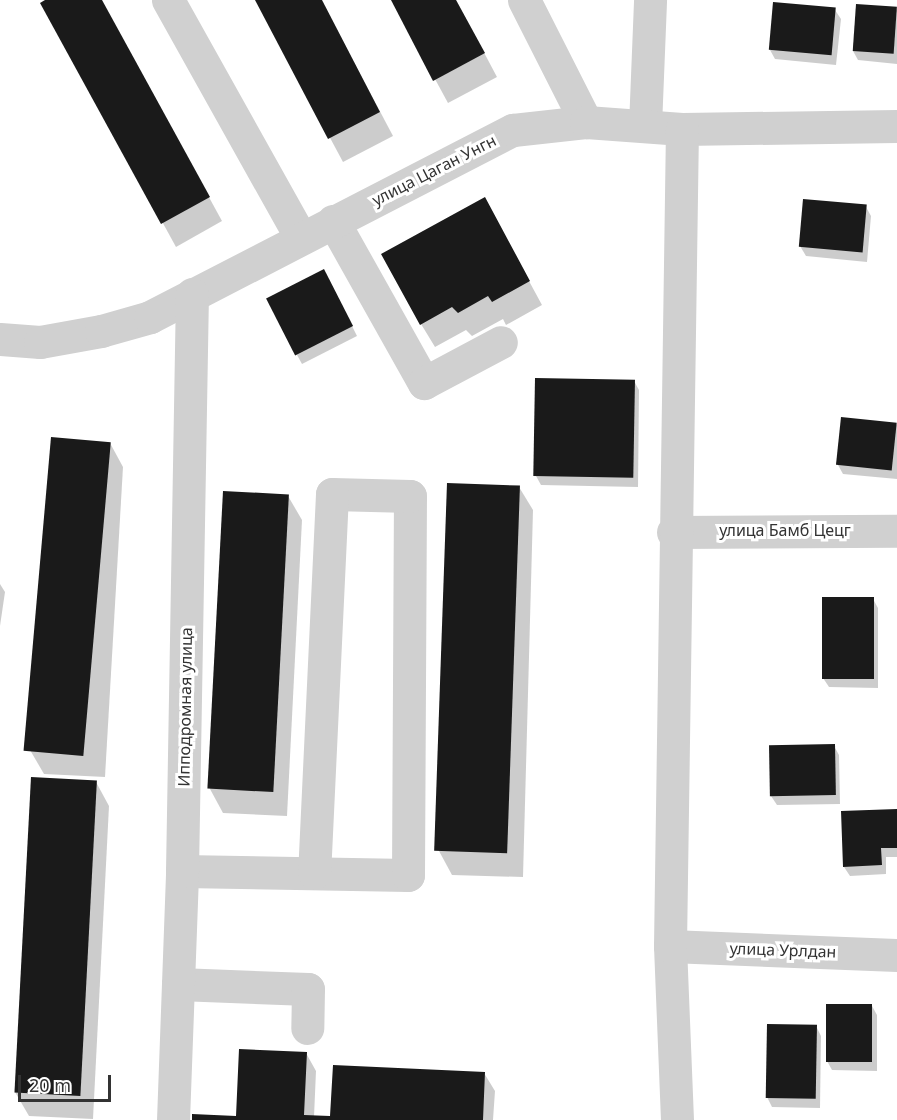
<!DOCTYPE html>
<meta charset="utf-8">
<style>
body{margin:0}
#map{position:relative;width:897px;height:1120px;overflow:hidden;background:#fff;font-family:"Noto Sans",sans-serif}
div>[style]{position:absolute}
.shadow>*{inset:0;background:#0003}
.building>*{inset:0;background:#1a1a1a;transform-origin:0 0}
.minor>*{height:33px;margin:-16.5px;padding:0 16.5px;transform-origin:16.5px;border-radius:16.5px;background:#d0d0d0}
span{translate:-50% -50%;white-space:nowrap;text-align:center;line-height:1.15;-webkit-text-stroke:6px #fff;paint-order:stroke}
.street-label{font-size:16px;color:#333}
.scale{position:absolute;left:18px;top:1075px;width:93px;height:27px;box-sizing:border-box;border:3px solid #333;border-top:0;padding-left:8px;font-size:18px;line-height:21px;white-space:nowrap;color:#333;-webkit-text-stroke:4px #fff;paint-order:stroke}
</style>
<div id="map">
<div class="shadow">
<div style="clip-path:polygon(48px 0,101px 0,222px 221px,176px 247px,42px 3px)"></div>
<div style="clip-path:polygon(256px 0,321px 0,393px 136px,343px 162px)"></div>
<div style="clip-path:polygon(392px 0,456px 0,497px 77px,448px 103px)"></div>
<div style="clip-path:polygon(897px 9px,897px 64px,858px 60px,853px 51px)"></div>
<div style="clip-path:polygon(835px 10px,841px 19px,836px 65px,775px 59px,770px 50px)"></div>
<div style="clip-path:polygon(866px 207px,871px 216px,867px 262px,806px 256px,800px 246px)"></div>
<div style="clip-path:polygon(497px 222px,542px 305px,506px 325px,503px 319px,472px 336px,466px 330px,435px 347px,421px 324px)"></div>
<div style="clip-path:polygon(329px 280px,357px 336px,302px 364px,297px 355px)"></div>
<div style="clip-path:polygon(634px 381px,639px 390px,638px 487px,541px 485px,536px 476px)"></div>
<div style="clip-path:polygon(897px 424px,897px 479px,843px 474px,838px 465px)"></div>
<div style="clip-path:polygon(110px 443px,123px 467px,105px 777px,44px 774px,30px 750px)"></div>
<div style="clip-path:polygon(448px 485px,519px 487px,533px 510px,523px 877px,452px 875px,439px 851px)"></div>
<div style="clip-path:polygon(288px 496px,302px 520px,287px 816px,223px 813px,210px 789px)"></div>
<div style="clip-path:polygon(0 584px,5px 592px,0 626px)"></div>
<div style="clip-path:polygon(873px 599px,878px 608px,878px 688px,829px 687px,823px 678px)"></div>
<div style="clip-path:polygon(834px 746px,839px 755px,840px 804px,777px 805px,771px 796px)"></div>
<div style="clip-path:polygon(96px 782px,109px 806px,93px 1119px,29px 1116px,15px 1092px)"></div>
<div style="clip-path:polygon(897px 812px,897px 857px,886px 857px,886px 874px,850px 876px,844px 867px)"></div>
<div style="clip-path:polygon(872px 1006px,877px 1015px,877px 1071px,832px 1070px,827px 1061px)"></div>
<div style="clip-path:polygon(816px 1026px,821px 1036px,820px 1108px,772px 1107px,767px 1097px)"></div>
<div style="clip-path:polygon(306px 1053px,316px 1071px,314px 1117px,332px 1118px,484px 1073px,495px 1091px,493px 1120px,193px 1120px,237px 1118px)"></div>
</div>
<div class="building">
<div style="clip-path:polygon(45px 0,102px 0,210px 197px,161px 224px,40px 3px)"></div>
<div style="clip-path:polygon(255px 0,322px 0,380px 112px,328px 139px)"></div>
<div style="clip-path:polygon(391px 0,456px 0,485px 53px,433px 81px)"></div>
<div style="left:773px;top:2px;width:63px;height:48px;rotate:5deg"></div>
<div style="left:856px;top:4px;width:41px;height:47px;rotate:4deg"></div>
<div style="clip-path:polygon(485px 197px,530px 281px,492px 302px,488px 296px,458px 313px,452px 307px,420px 325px,381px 254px)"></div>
<div style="left:803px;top:199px;width:64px;height:48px;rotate:5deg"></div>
<div style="left:324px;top:269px;width:64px;height:65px;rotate:63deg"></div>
<div style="left:535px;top:378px;width:100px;height:98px;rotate:1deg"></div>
<div style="left:841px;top:417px;width:56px;height:48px;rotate:6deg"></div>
<div style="left:51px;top:437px;width:60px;height:315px;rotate:5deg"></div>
<div style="left:447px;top:483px;width:73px;height:368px;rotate:2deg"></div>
<div style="left:223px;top:491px;width:66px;height:298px;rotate:3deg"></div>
<div style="left:822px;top:597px;width:52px;height:82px"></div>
<div style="left:835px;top:744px;width:51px;height:66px;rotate:89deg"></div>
<div style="left:31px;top:777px;width:66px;height:316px;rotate:3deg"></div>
<div style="clip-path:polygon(897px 809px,897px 848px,881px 848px,882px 865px,843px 867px,841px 811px)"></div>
<div style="left:826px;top:1004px;width:46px;height:58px"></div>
<div style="left:767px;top:1024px;width:50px;height:74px;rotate:1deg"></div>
<div style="clip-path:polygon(239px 1049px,307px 1052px,304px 1115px,330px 1116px,333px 1065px,485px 1072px,483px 1120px,192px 1120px,192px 1114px,236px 1116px)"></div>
</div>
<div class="minor">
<div style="left:168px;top:0;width:273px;rotate:60.8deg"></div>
<div style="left:524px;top:0;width:137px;rotate:63.1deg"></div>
<div style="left:645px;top:126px;width:126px;rotate:-87.7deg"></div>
<div style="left:333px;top:221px;width:186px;rotate:60.7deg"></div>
<div style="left:424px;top:383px;width:87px;rotate:-28deg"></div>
<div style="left:0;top:339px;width:40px;rotate:4.3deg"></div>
<div style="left:40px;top:342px;width:62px;rotate:-10.2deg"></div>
<div style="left:101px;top:331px;width:51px;rotate:-15.9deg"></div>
<div style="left:150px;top:317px;width:408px;rotate:-27.3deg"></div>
<div style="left:513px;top:130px;width:73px;rotate:-6.3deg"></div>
<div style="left:586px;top:122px;width:96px;rotate:4.2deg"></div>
<div style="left:682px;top:129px;width:215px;rotate:-0.8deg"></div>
<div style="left:673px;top:532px;width:224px;rotate:-0.3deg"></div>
<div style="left:182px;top:871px;width:226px;rotate:1deg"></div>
<div style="left:408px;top:875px;width:379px;rotate:-89.7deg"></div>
<div style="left:410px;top:496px;width:78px;rotate:-178.5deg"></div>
<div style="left:332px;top:494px;width:379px;rotate:92.7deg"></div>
<div style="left:670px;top:946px;width:227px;rotate:2.3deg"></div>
<div style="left:178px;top:984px;width:130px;rotate:2.2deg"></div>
<div style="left:308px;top:989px;width:39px;rotate:91deg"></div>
<div style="left:173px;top:1120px;width:249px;rotate:-87.9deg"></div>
<div style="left:182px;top:871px;width:577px;rotate:-89.01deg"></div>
<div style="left:677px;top:1120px;width:174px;rotate:-92.3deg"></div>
<div style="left:670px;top:946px;width:817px;rotate:-89.16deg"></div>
</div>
<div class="street-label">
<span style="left:434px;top:170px;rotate:-27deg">улица Цаган Унгн</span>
<span style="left:785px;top:530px">улица Бамб Цецг</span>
<span style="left:185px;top:707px;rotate:-89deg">Ипподромная улица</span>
<span style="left:783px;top:950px;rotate:2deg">улица Урлдан</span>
</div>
<div class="scale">20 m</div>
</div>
